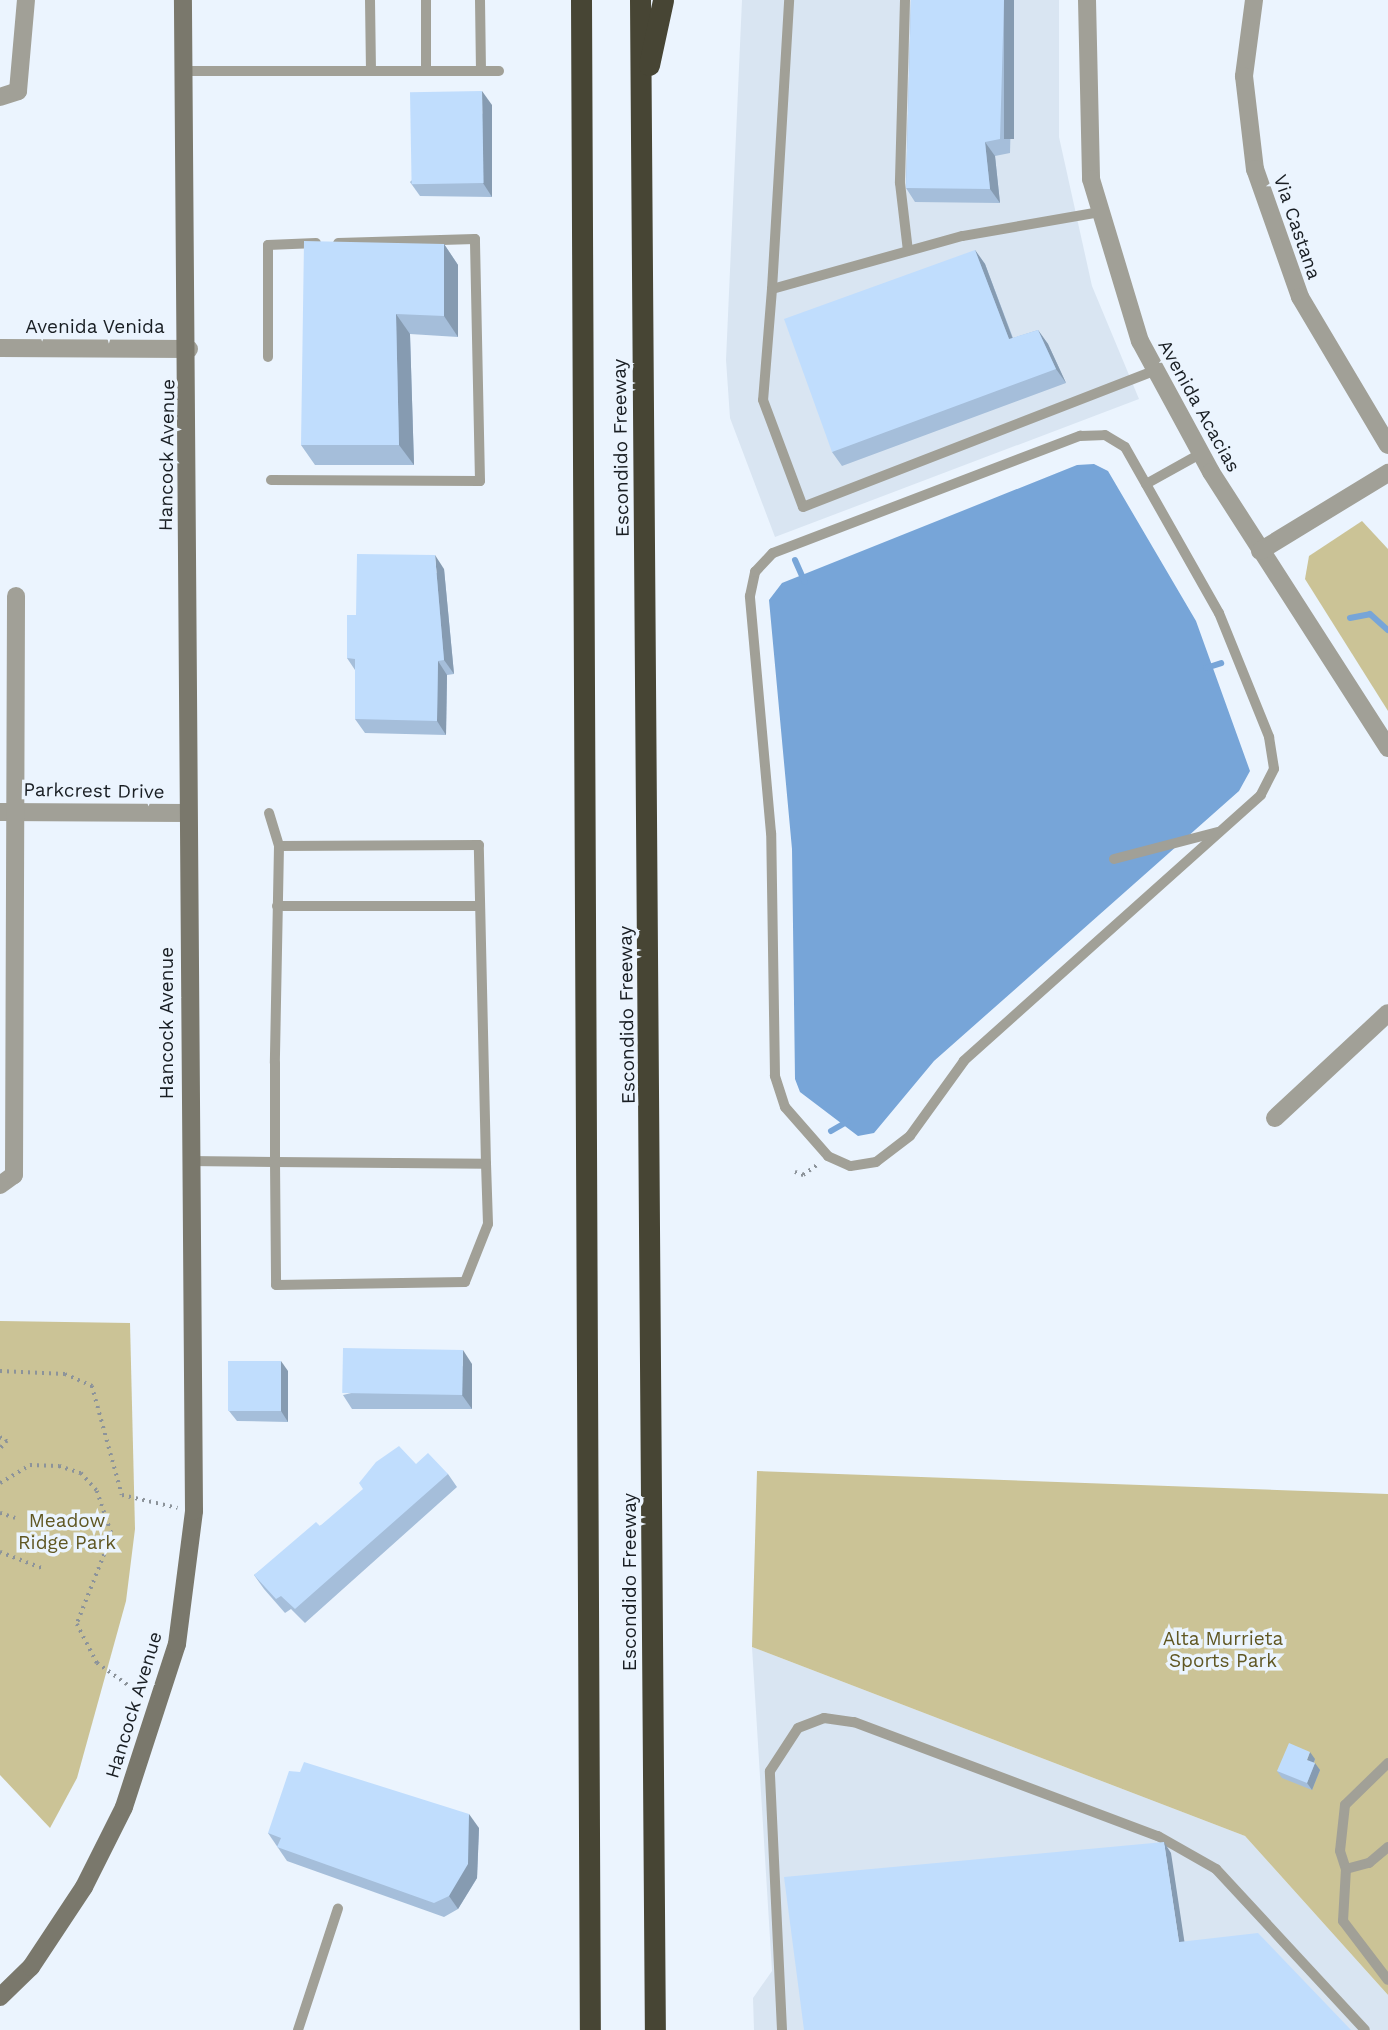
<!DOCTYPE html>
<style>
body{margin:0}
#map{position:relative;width:1388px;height:2030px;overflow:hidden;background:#ebf4fe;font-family:"Work Sans",sans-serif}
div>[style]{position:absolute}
.built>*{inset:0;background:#d9e5f2}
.green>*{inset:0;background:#cbc396}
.water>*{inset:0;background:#77a5d8}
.stream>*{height:6px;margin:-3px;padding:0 3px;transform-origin:3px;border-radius:3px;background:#77a5d8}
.path>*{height:3.5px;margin-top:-1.75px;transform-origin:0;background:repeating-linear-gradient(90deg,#8c939a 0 2px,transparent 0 7px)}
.lane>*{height:10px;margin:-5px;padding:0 5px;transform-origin:5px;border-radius:5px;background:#a1a097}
.street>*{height:18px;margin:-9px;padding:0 9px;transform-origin:9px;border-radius:9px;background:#a1a097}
.secondary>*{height:18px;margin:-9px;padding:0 9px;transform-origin:9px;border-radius:9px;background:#7a786c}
.highway>*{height:21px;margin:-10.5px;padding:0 10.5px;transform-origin:10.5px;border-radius:10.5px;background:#474534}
.wall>*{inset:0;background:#a5beda}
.shaded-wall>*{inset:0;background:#869bb1;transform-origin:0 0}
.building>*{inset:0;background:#c0ddfd;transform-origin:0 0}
span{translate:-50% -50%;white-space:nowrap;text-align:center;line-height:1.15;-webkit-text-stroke:7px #ebf4fe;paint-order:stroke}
.street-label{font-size:19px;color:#191e23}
.park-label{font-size:19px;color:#605723}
</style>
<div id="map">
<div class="built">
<div style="clip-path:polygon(742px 0,1059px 0,1059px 137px,1092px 286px,1139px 399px,775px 537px,730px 418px,726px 360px)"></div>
<div style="clip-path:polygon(752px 1647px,1245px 1836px,1388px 1995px,1388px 2030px,754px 2030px,753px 1998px,772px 1971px)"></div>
</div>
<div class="green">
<div style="clip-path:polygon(1362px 521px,1388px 549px,1388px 711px,1305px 579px,1309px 556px)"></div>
<div style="clip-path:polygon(0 1321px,130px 1323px,135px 1529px,126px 1601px,77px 1778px,50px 1828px,0 1775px)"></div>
<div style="clip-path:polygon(757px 1471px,1388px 1494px,1388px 1995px,1245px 1836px,752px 1647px)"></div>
</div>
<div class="water">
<div style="clip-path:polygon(1094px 464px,1108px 471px,1196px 621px,1250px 771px,1239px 791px,934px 1061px,874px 1133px,858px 1136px,800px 1092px,795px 1079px,792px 849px,769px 600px,782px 583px,1077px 465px)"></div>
</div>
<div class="stream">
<div style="left:795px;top:560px;width:24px;rotate:66deg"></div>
<div style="left:1350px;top:618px;width:20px;rotate:-11deg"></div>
<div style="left:1370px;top:614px;width:24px;rotate:42deg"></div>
<div style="left:1206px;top:668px;width:16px;rotate:-18deg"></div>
<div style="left:831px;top:1131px;width:20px;rotate:-30deg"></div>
</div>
<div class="path">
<div style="left:795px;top:1172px;width:9px;rotate:21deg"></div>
<div style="left:803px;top:1175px;width:19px;rotate:-36deg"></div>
<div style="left:0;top:1371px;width:65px;rotate:2.6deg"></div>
<div style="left:65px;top:1374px;width:30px;rotate:24deg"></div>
<div style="left:92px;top:1386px;width:113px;rotate:74.6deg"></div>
<div style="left:122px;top:1495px;width:57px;rotate:13.1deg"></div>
<div style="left:0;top:1437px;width:8px;rotate:30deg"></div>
<div style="left:7px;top:1441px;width:11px;rotate:131deg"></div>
<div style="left:0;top:1483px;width:35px;rotate:-31deg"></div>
<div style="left:30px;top:1465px;width:29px;rotate:2deg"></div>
<div style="left:59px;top:1466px;width:23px;rotate:18deg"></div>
<div style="left:81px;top:1473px;width:24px;rotate:48deg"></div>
<div style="left:97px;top:1491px;width:46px;rotate:71.2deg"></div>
<div style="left:112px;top:1535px;width:96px;rotate:111.5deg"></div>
<div style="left:77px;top:1624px;width:44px;rotate:62.9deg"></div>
<div style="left:97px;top:1663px;width:55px;rotate:35.4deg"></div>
<div style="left:0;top:1513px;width:16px;rotate:18deg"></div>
<div style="left:0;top:1552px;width:45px;rotate:20.9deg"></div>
</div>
<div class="lane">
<div style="left:370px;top:0;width:71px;rotate:89.2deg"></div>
<div style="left:426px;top:0;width:71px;rotate:90deg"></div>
<div style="left:480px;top:0;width:71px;rotate:89.2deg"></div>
<div style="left:905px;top:0;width:183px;rotate:91.6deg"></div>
<div style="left:900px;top:183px;width:68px;rotate:83.3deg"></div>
<div style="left:184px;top:71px;width:315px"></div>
<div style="left:1100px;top:212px;width:140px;rotate:170.1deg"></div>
<div style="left:962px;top:236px;width:197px;rotate:164.4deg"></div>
<div style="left:772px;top:289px;width:111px;rotate:94.6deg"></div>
<div style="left:763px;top:400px;width:114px;rotate:69.5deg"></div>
<div style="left:803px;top:507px;width:376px;rotate:-21.2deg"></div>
<div style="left:772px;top:289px;width:289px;rotate:-86.6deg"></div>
<div style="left:268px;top:357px;width:112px;rotate:-90deg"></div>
<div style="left:268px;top:245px;width:48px;rotate:-2.4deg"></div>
<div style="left:1105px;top:435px;width:23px;rotate:31deg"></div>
<div style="left:1125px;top:447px;width:191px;rotate:60.5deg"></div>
<div style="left:1219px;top:613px;width:134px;rotate:68deg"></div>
<div style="left:1269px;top:737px;width:32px;rotate:81deg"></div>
<div style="left:1274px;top:769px;width:29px;rotate:117deg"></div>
<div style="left:1261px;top:795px;width:399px;rotate:138.2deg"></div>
<div style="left:964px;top:1061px;width:92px;rotate:125.8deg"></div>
<div style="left:910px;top:1136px;width:43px;rotate:142.6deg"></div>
<div style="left:876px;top:1162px;width:26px;rotate:171deg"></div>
<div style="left:850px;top:1166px;width:24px;rotate:-156deg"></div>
<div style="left:828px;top:1156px;width:65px;rotate:-131.3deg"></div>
<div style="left:785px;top:1107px;width:33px;rotate:-108deg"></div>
<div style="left:775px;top:1076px;width:243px;rotate:-90.9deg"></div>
<div style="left:771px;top:833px;width:238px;rotate:-95.1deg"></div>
<div style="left:750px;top:596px;width:25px;rotate:-78deg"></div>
<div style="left:755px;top:572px;width:26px;rotate:-47deg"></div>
<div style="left:773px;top:553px;width:329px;rotate:-20.9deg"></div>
<div style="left:1080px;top:436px;width:25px;rotate:-2deg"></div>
<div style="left:271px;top:480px;width:209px;rotate:0.3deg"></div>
<div style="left:480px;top:481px;width:242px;rotate:-91.2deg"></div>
<div style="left:475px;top:239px;width:137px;rotate:178.3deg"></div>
<div style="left:1146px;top:484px;width:62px;rotate:-29.1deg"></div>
<div style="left:269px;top:813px;width:34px;rotate:73deg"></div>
<div style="left:1114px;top:859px;width:107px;rotate:-14.6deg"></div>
<div style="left:277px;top:906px;width:203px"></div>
<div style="left:188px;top:1161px;width:87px;rotate:0.7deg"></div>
<div style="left:275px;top:1162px;width:211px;rotate:0.5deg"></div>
<div style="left:486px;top:1164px;width:319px;rotate:-91.3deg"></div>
<div style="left:479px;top:845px;width:200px;rotate:179.7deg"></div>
<div style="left:279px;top:846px;width:217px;rotate:91.1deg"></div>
<div style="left:275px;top:1063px;width:99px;rotate:90deg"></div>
<div style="left:275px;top:1162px;width:123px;rotate:89.5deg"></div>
<div style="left:276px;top:1285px;width:189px;rotate:-0.9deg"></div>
<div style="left:465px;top:1282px;width:62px;rotate:-68.4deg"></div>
<div style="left:488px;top:1224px;width:60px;rotate:-91.9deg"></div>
<div style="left:1388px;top:1763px;width:60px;rotate:135.7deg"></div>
<div style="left:1345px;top:1805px;width:46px;rotate:96.2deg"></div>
<div style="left:1340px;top:1851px;width:19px;rotate:72deg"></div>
<div style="left:1346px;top:1869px;width:52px;rotate:93.3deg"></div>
<div style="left:1343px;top:1921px;width:74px;rotate:52.7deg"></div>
<div style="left:1346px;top:1869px;width:24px;rotate:-15deg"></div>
<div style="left:1369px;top:1863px;width:25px;rotate:-40deg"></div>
<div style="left:298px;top:2030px;width:128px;rotate:-71.8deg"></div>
<div style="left:782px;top:2030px;width:259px;rotate:-92.7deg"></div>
<div style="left:770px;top:1771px;width:51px;rotate:-56.9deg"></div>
<div style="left:798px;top:1728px;width:28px;rotate:-21deg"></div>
<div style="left:824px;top:1718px;width:30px;rotate:8deg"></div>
<div style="left:854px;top:1722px;width:325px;rotate:20.6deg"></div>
<div style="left:1158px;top:1836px;width:67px;rotate:29.6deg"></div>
<div style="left:1216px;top:1869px;width:219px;rotate:47.2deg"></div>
</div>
<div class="street">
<div style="left:1087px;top:0;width:179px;rotate:88.7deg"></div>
<div style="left:1091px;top:179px;width:169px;rotate:73.2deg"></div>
<div style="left:1140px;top:341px;width:149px;rotate:61.5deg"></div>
<div style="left:1211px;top:472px;width:328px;rotate:57.3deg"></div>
<div style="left:1254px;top:0;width:77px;rotate:97.5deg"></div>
<div style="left:1244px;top:76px;width:94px;rotate:83.3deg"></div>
<div style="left:1255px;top:169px;width:136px;rotate:70.6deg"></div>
<div style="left:1300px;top:297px;width:172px;rotate:59.3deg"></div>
<div style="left:0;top:97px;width:19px;rotate:-18deg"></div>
<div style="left:18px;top:91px;width:91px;rotate:-85deg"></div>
<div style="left:0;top:348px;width:189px;rotate:0.3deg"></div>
<div style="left:1260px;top:551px;width:150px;rotate:-31.4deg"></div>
<div style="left:0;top:812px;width:187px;rotate:0.3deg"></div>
<div style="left:1275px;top:1118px;width:154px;rotate:-42.9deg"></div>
<div style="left:0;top:1185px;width:17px;rotate:-36deg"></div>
<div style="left:14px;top:1175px;width:579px;rotate:-89.8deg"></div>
</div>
<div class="secondary">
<div style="left:0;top:1997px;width:43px;rotate:-44.1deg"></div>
<div style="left:31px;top:1967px;width:96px;rotate:-56.5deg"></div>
<div style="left:84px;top:1887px;width:89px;rotate:-63.4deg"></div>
<div style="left:124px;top:1807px;width:171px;rotate:-72deg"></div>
<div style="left:177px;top:1644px;width:134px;rotate:-82.7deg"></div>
<div style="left:194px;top:1511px;width:1511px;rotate:-90.42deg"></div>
</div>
<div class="highway">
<div style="left:581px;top:0;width:2030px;rotate:89.75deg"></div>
<div style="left:640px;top:0;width:2030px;rotate:89.58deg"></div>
<div style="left:649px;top:65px;width:66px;rotate:-77.8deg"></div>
</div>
<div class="wall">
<div style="clip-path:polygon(911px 0,1014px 0,1010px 153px,995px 156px,1000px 203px,915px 202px,906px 188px)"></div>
<div style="clip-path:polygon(492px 105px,492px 197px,420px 196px,410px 182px)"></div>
<div style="clip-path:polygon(444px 244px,458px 265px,458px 337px,410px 334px,414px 465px,315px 465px,301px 445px)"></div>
<div style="clip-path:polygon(975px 250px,985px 264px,1013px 338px,1038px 330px,1048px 344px,1066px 383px,842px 466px,832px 452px)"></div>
<div style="clip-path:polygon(444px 569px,454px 674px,447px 675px,446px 735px,365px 733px,355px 719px,355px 670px,347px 658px,356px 615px)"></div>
<div style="clip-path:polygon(472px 1364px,472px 1409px,352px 1409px,343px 1395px)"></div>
<div style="clip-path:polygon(288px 1371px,288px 1422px,237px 1421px,229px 1411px)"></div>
<div style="clip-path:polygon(416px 1464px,448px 1474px,457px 1487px,305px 1623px,291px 1609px,285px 1613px,264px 1589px,254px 1575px,320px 1526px)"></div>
<div style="clip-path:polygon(1315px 1759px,1314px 1763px,1320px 1770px,1312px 1790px,1282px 1778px,1277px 1771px)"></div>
<div style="clip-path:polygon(479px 1828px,477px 1878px,458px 1909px,444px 1917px,287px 1861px,268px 1833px)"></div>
</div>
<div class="shaded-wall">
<div style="left:1004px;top:0;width:10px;height:139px"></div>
<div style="clip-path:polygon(482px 91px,492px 105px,492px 197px,483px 183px)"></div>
<div style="clip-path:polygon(985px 142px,995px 156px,1000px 203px,990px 189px)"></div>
<div style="clip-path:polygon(444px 244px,458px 265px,458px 337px,444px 316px)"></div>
<div style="clip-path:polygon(975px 250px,985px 264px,1018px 353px,1009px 339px)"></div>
<div style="clip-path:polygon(396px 314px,410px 334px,414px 465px,399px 445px)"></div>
<div style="clip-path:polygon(1038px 330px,1048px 344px,1066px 383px,1056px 369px)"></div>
<div style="clip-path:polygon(435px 555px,444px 569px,454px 674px,444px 660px)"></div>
<div style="clip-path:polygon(438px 661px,447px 675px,446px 735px,437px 721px)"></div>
<div style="clip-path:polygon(463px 1350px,472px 1364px,472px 1409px,462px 1395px)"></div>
<div style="clip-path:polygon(281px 1361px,288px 1371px,288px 1422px,281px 1411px)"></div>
<div style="clip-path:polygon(1310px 1752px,1315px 1759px,1312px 1767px,1307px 1760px)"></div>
<div style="clip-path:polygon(1315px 1763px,1320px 1770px,1312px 1790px,1307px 1783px)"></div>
<div style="clip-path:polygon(469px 1814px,479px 1828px,477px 1878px,458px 1909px,449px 1896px)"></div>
<div style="clip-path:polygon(1164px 1842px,1171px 1853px,1186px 1952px,1179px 1942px)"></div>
</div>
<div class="building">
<div style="clip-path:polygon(911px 0,1004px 0,1000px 139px,985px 142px,990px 189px,906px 188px)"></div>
<div style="left:482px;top:91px;width:92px;height:72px;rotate:89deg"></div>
<div style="clip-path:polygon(304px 241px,444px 244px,444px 316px,396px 314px,399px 445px,301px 445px)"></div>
<div style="clip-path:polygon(975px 250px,1009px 339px,1038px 330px,1056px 369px,832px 452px,784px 319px)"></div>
<div style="clip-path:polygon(357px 554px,435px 555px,444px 660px,438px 661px,437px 721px,355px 719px,355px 659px,347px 658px,347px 615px,356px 615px)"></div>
<div style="left:463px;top:1350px;width:45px;height:120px;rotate:91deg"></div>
<div style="left:281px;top:1361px;width:50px;height:53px;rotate:90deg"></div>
<div style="clip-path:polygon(399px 1446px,416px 1464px,428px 1453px,448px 1474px,295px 1609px,281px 1596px,276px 1599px,254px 1575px,316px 1522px,320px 1526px,363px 1489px,359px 1483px,376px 1462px)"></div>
<div style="clip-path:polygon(1289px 1743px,1310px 1752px,1307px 1760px,1315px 1763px,1307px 1783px,1277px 1771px)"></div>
<div style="clip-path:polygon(304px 1762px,469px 1814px,468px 1864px,449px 1896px,434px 1903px,277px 1847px,281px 1838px,268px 1833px,289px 1771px,300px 1772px)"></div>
<div style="clip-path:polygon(1164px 1842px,1179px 1942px,1258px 1933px,1351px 2030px,804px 2030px,784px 1877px)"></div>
</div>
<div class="street-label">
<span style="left:1297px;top:227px;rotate:71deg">Via Castana</span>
<span style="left:95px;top:327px">Avenida Venida</span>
<span style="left:1199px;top:406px;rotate:61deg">Avenida Acacias</span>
<span style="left:621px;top:448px;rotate:-91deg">Escondido Freeway</span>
<span style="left:167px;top:455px;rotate:-89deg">Hancock Avenue</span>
<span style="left:94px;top:791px;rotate:1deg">Parkcrest Drive</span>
<span style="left:627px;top:1015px;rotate:-91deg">Escondido Freeway</span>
<span style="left:167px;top:1023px;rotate:-90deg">Hancock Avenue</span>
<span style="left:630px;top:1582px;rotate:-90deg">Escondido Freeway</span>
<span style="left:134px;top:1705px;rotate:-73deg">Hancock Avenue</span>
</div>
<div class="park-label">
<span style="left:67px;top:1532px">Meadow<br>Ridge Park</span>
<span style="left:1223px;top:1650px">Alta Murrieta<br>Sports Park</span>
</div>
</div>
